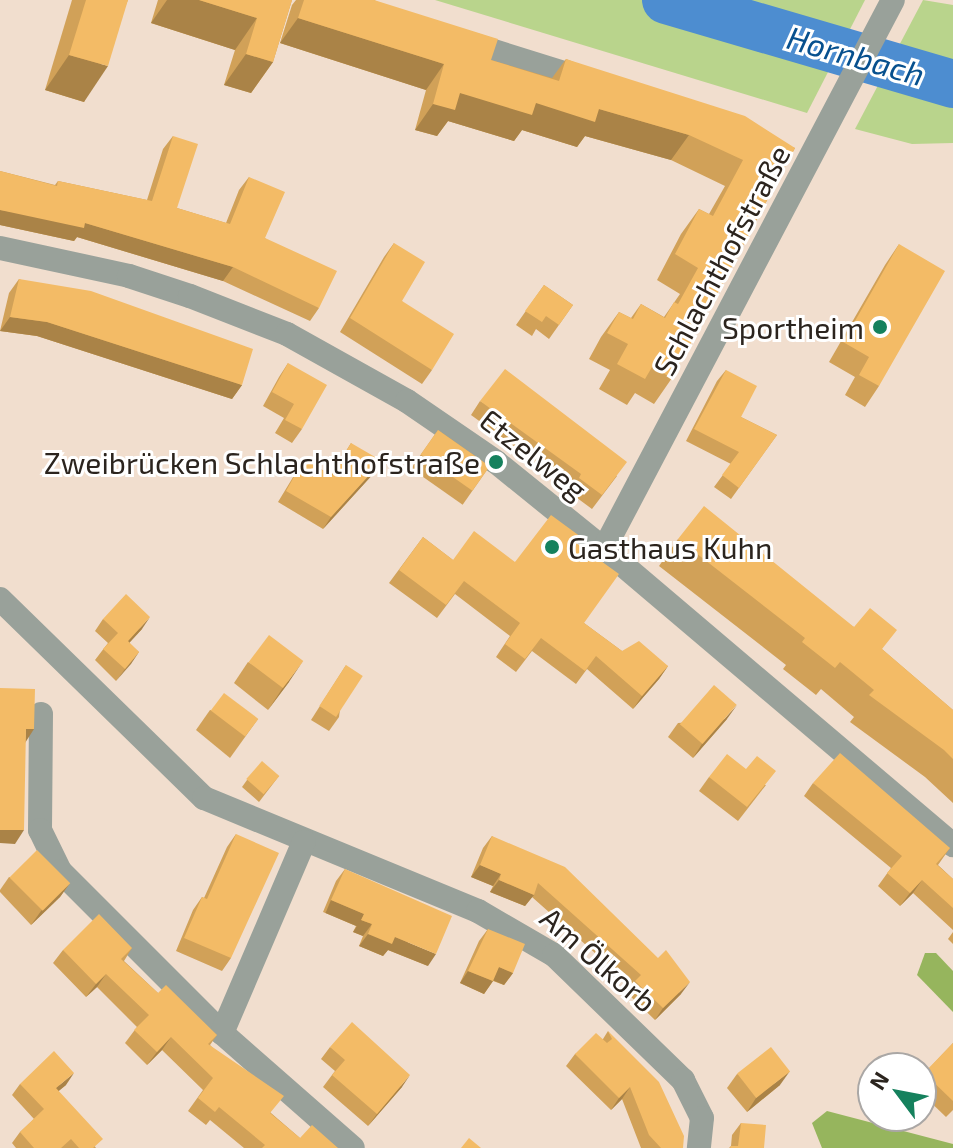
<!DOCTYPE html>
<meta charset="utf-8">
<style>
body{margin:0}
#map{position:relative;width:953px;height:1148px;overflow:hidden;background:#f1dece;font-family:"Exo 2",sans-serif}
div>[style]{position:absolute}
[style*='--x']{left:calc(var(--x)*1px);top:calc(var(--y)*1px);width:calc(var(--w)*1px);rotate:calc(var(--a)*1deg)}
.green>*{inset:0;background:#b9d48c}
.forest>*{inset:0;background:#96b55d}
.river>*{height:48px;margin:-24px;padding:0 24px;transform-origin:24px;border-radius:24px;background:#4d8dd0}
.minor>*{height:24px;margin:-12px;padding:0 12px;transform-origin:12px;border-radius:12px;background:#99a19a}
.wall>*{inset:0;background:#d1a158;transform-origin:0 0}
.shaded-wall>*{inset:0;background:#aa8347;transform-origin:0 0}
.building>*{inset:0;background:#f3bb66;transform-origin:0 0}
.dots>*{width:22px;height:22px;translate:-50% -50%;box-sizing:border-box;border:4px solid #fff;border-radius:50%}
span{translate:-50% -50%;white-space:nowrap;text-align:center;line-height:1.15;-webkit-text-stroke:6px #fff;paint-order:stroke}
.street-label{font-size:30px;color:#2b241e}
.poi-label{font-size:30px;color:#2b241e}
.right{translate:-100% -50%;text-align:right}
.left{translate:0 -50%;text-align:left}
.water-label{font-size:32px;color:#07508e;font-style:italic}
.north{position:absolute;left:857px;top:1052px;width:80px;height:80px;box-sizing:border-box;background:#fff;border:2px solid #aaa7a5;border-radius:50%;rotate:302deg;font-size:22px;font-weight:700;line-height:32px;text-align:center;color:#2b241e}
.north::after{content:'';display:block;margin:auto;width:28px;height:36px;background:#15815d;clip-path:polygon(50% 0,100% 100%,50% 72%,0 100%)}
</style>
<div id="map">
<div class="green">
<div style="clip-path:polygon(435px 0,865px 0,807px 113px)"></div>
<div style="clip-path:polygon(923px 0,953px 5px,953px 143px,912px 144px,855px 129px)"></div>
</div>
<div class="forest">
<div style="clip-path:polygon(925px 953px,936px 953px,953px 971px,953px 1012px,917px 975px)"></div>
<div style="clip-path:polygon(827px 1111px,953px 1144px,953px 1148px,822px 1148px,812px 1123px)"></div>
</div>
<div class="river">
<div style="--x:666;--y:0;--w:299;--a:16.3"></div>
</div>
<div class="minor">
<div style="--x:465;--y:42;--w:127;--a:17.4"></div>
<div style="--x:0;--y:248;--w:132;--a:12.2"></div>
<div style="--x:129;--y:276;--w:64;--a:18.2"></div>
<div style="--x:190;--y:296;--w:104;--a:21.4"></div>
<div style="--x:287;--y:334;--w:137;--a:29.2"></div>
<div style="--x:407;--y:401;--w:108;--a:34.4"></div>
<div style="--x:496;--y:462;--w:139;--a:38.9"></div>
<div style="--x:604;--y:549;--w:458;--a:40.3"></div>
<div style="--x:604;--y:549;--w:620;--a:-62.24"></div>
<div style="--x:0;--y:599;--w:285;--a:44.3"></div>
<div style="--x:204;--y:798;--w:296;--a:22.4"></div>
<div style="--x:478;--y:911;--w:88;--a:30.1"></div>
<div style="--x:554;--y:955;--w:180;--a:44.1"></div>
<div style="--x:683;--y:1080;--w:42;--a:63.4"></div>
<div style="--x:702;--y:1118;--w:30;--a:96"></div>
<div style="--x:41;--y:714;--w:116;--a:90.5"></div>
<div style="--x:40;--y:830;--w:46;--a:64"></div>
<div style="--x:60;--y:871;--w:229;--a:45"></div>
<div style="--x:222;--y:1033;--w:174;--a:41.3"></div>
<div style="--x:222;--y:1033;--w:208;--a:-66.8"></div>
</div>
<div class="wall">
<div style="clip-path:polygon(72px 0,128px 0,84px 102px,45px 90px)"></div>
<div style="clip-path:polygon(158px 0,292px 0,273px 62px,251px 93px,224px 85px,235px 50px,151px 23px)"></div>
<div style="clip-path:polygon(296px 0,374px 0,491px 60px,552px 78px,566px 59px,795px 148px,672px 378px,654px 404px,635px 393px,627px 405px,599px 389px,610px 370px,589px 359px,601px 337px,619px 312px,631px 318px,641px 304px,664px 317px,680px 294px,657px 280px,681px 234px,699px 209px,709px 214px,725px 186px,671px 160px,585px 136px,577px 147px,522px 130px,514px 141px,448px 121px,437px 136px,415px 130px,426px 90px,280px 43px,292px 5px)"></div>
<div style="clip-path:polygon(173px 136px,177px 208px,226px 223px,239px 190px,249px 177px,265px 238px,319px 308px,310px 321px,223px 281px,77px 237px,74px 241px,0 225px,0 171px,55px 185px,58px 181px,147px 200px,163px 149px)"></div>
<div style="clip-path:polygon(394px 243px,402px 301px,432px 370px,422px 384px,340px 332px,384px 257px)"></div>
<div style="clip-path:polygon(899px 244px,879px 386px,865px 407px,845px 395px,855px 377px,829px 362px,885px 265px)"></div>
<div style="clip-path:polygon(19px 279px,242px 385px,232px 399px,37px 336px,0 331px,9px 293px)"></div>
<div style="clip-path:polygon(544px 285px,573px 305px,549px 339px,536px 329px,532px 336px,516px 325px)"></div>
<div style="clip-path:polygon(288px 363px,302px 429px,292px 443px,275px 433px,284px 418px,263px 406px,279px 377px)"></div>
<div style="clip-path:polygon(726px 370px,741px 417px,777px 435px,731px 499px,714px 487px,731px 464px,686px 441px,717px 381px)"></div>
<div style="clip-path:polygon(480px 401px,617px 476px,592px 509px,569px 492px,572px 488px,471px 415px)"></div>
<div style="left:438px;top:430px;width:63px;height:47px;rotate:35deg"></div>
<div style="clip-path:polygon(351px 443px,374px 473px,323px 529px,278px 502px,304px 459px,331px 475px)"></div>
<div style="clip-path:polygon(423px 537px,453px 560px,515px 562px,577px 543px,584px 623px,622px 651px,668px 666px,659px 679px,633px 709px,587px 669px,576px 684px,532px 651px,516px 672px,496px 657px,510px 636px,455px 594px,437px 618px,389px 583px)"></div>
<div style="clip-path:polygon(678px 539px,854px 627px,883px 650px,953px 710px,953px 803px,925px 777px,850px 722px,854px 717px,821px 689px,816px 695px,783px 669px,786px 665px,659px 566px)"></div>
<div style="clip-path:polygon(103px 619px,142px 629px,129px 643px,139px 652px,116px 681px,95px 660px,108px 643px,95px 631px)"></div>
<div style="clip-path:polygon(248px 662px,289px 682px,268px 710px,234px 683px)"></div>
<div style="clip-path:polygon(346px 665px,339px 717px,329px 731px,311px 720px)"></div>
<div style="clip-path:polygon(210px 710px,258px 719px,230px 758px,196px 730px)"></div>
<div style="clip-path:polygon(727px 719px,693px 758px,668px 737px,678px 723px)"></div>
<div style="clip-path:polygon(279px 776px,259px 802px,242px 787px,247px 780px)"></div>
<div style="clip-path:polygon(709px 777px,766px 785px,738px 821px,699px 791px)"></div>
<div style="clip-path:polygon(813px 783px,950px 848px,938px 865px,953px 879px,953px 930px,913px 893px,900px 906px,878px 886px,891px 868px,804px 796px)"></div>
<div style="clip-path:polygon(236px 834px,231px 958px,222px 971px,176px 951px,193px 910px,202px 897px,204px 898px,227px 847px)"></div>
<div style="clip-path:polygon(492px 836px,681px 994px,655px 1020px,627px 993px,632px 986px,532px 897px,525px 906px,490px 892px,493px 886px,471px 877px,483px 848px)"></div>
<div style="clip-path:polygon(345px 869px,428px 966px,388px 950px,383px 956px,359px 946px,363px 936px,353px 932px,356px 926px,323px 912px,336px 881px)"></div>
<div style="clip-path:polygon(9px 877px,70px 883px,60px 897px,31px 925px,0 892px,0 890px)"></div>
<div style="clip-path:polygon(488px 929px,513px 973px,504px 985px,493px 981px,484px 994px,460px 983px,479px 941px)"></div>
<div style="clip-path:polygon(953px 932px,953px 944px,948px 939px)"></div>
<div style="clip-path:polygon(132px 948px,124px 961px,158px 993px,217px 1035px,210px 1045px,271px 1113px,300px 1138px,338px 1148px,244px 1148px,210px 1120px,206px 1125px,188px 1111px,203px 1090px,162px 1050px,147px 1065px,125px 1043px,137px 1027px,97px 987px,86px 997px,53px 963px,63px 950px)"></div>
<div style="clip-path:polygon(608px 1031px,683px 1148px,641px 1148px,622px 1099px,611px 1110px,566px 1066px,575px 1054px,603px 1039px)"></div>
<div style="clip-path:polygon(953px 1043px,953px 1110px,946px 1117px,921px 1093px,921px 1077px)"></div>
<div style="clip-path:polygon(330px 1047px,402px 1087px,368px 1126px,323px 1087px,335px 1071px,321px 1059px)"></div>
<div style="clip-path:polygon(737px 1074px,780px 1085px,747px 1112px,727px 1088px)"></div>
<div style="clip-path:polygon(20px 1084px,66px 1085px,58px 1091px,96px 1148px,16px 1148px,12px 1143px,20px 1132px,34px 1119px,12px 1095px)"></div>
<div style="clip-path:polygon(741px 1123px,764px 1148px,729px 1148px,731px 1146px,732px 1135px)"></div>
</div>
<div class="shaded-wall">
<div style="clip-path:polygon(167px 0,199px 0,257px 18px,235px 50px,151px 23px)"></div>
<div style="clip-path:polygon(298px 18px,444px 64px,426px 90px,280px 43px)"></div>
<div style="clip-path:polygon(246px 54px,273px 62px,251px 93px,224px 85px)"></div>
<div style="clip-path:polygon(69px 55px,108px 66px,84px 102px,45px 90px)"></div>
<div style="clip-path:polygon(460px 93px,599px 109px,689px 135px,671px 160px,585px 136px,577px 147px,522px 130px,514px 141px,448px 121px,437px 136px,415px 130px,433px 104px)"></div>
<div style="clip-path:polygon(0 210px,85px 223px,233px 267px,223px 281px,77px 237px,74px 241px,0 225px)"></div>
<div style="clip-path:polygon(10px 317px,47px 322px,242px 385px,232px 399px,37px 336px,0 331px)"></div>
<div style="clip-path:polygon(382px 461px,374px 473px,323px 529px,331px 517px)"></div>
<div style="clip-path:polygon(150px 617px,142px 629px,120px 653px,128px 641px)"></div>
<div style="clip-path:polygon(139px 652px,131px 664px,116px 681px,125px 669px)"></div>
<div style="clip-path:polygon(303px 661px,289px 682px,268px 710px,282px 689px)"></div>
<div style="clip-path:polygon(668px 666px,659px 679px,633px 709px,642px 696px)"></div>
<div style="clip-path:polygon(737px 705px,727px 719px,693px 758px,702px 744px)"></div>
<div style="clip-path:polygon(26px 729px,34px 729px,25px 743px)"></div>
<div style="clip-path:polygon(0 830px,24px 830px,15px 844px,0 843px)"></div>
<div style="clip-path:polygon(480px 865px,501px 874px,493px 886px,471px 877px)"></div>
<div style="clip-path:polygon(499px 880px,534px 895px,525px 906px,490px 892px)"></div>
<div style="clip-path:polygon(922px 880px,913px 893px,900px 906px,910px 893px)"></div>
<div style="clip-path:polygon(70px 883px,60px 897px,31px 925px,41px 911px)"></div>
<div style="left:331px;top:900px;width:36px;height:14px;rotate:23deg"></div>
<div style="clip-path:polygon(361px 920px,372px 924px,363px 936px,353px 932px)"></div>
<div style="clip-path:polygon(368px 934px,395px 937px,436px 954px,428px 966px,388px 950px,383px 956px,359px 946px)"></div>
<div style="clip-path:polygon(499px 967px,513px 973px,504px 985px,490px 979px)"></div>
<div style="clip-path:polygon(468px 971px,493px 981px,484px 994px,460px 983px)"></div>
<div style="clip-path:polygon(106px 974px,97px 987px,86px 997px,96px 984px)"></div>
<div style="clip-path:polygon(690px 982px,681px 994px,655px 1020px,663px 1008px)"></div>
<div style="clip-path:polygon(171px 1037px,162px 1050px,147px 1065px,157px 1052px)"></div>
<div style="clip-path:polygon(790px 1071px,780px 1085px,747px 1112px,756px 1098px)"></div>
<div style="clip-path:polygon(74px 1073px,66px 1085px,48px 1100px,56px 1088px)"></div>
<div style="clip-path:polygon(410px 1075px,402px 1087px,368px 1126px,377px 1114px)"></div>
<div style="clip-path:polygon(630px 1087px,622px 1099px,611px 1110px,619px 1098px)"></div>
</div>
<div class="building">
<div style="clip-path:polygon(86px 0,128px 0,108px 66px,69px 55px)"></div>
<div style="clip-path:polygon(199px 0,292px 0,273px 62px,246px 54px,257px 18px)"></div>
<div style="clip-path:polygon(304px 0,374px 0,498px 39px,491px 60px,559px 81px,566px 59px,745px 116px,795px 148px,672px 378px,652px 367px,645px 379px,617px 364px,628px 344px,607px 333px,619px 312px,633px 319px,641px 304px,665px 318px,674px 302px,678px 304px,698px 268px,675px 254px,699px 209px,713px 216px,743px 160px,689px 135px,599px 109px,595px 122px,536px 103px,532px 115px,460px 93px,455px 110px,433px 104px,444px 64px,298px 18px)"></div>
<div style="clip-path:polygon(173px 136px,198px 144px,177px 208px,230px 224px,249px 177px,285px 192px,265px 238px,337px 271px,319px 308px,233px 267px,85px 223px,84px 228px,0 210px,0 171px,57px 186px,58px 181px,152px 201px)"></div>
<div style="clip-path:polygon(394px 243px,425px 262px,402px 301px,454px 334px,432px 370px,350px 318px)"></div>
<div style="clip-path:polygon(899px 244px,945px 271px,879px 386px,859px 375px,869px 357px,843px 342px)"></div>
<div style="clip-path:polygon(19px 279px,91px 291px,253px 349px,242px 385px,47px 322px,10px 317px)"></div>
<div style="clip-path:polygon(544px 285px,573px 305px,559px 325px,546px 316px,542px 322px,525px 311px)"></div>
<div style="clip-path:polygon(288px 363px,327px 385px,302px 429px,285px 420px,294px 404px,272px 392px)"></div>
<div style="clip-path:polygon(505px 369px,627px 462px,602px 495px,579px 478px,581px 474px,480px 401px)"></div>
<div style="clip-path:polygon(726px 370px,757px 386px,741px 417px,777px 435px,739px 488px,722px 475px,739px 452px,694px 429px)"></div>
<div style="left:438px;top:430px;width:63px;height:30px;rotate:35deg"></div>
<div style="clip-path:polygon(351px 443px,382px 461px,331px 517px,286px 491px,304px 459px,332px 476px)"></div>
<div style="clip-path:polygon(704px 506px,854px 627px,870px 608px,897px 630px,882px 649px,953px 710px,953px 759px,944px 750px,869px 695px,874px 690px,840px 662px,835px 668px,802px 642px,805px 638px,678px 539px)"></div>
<div style="clip-path:polygon(551px 515px,581px 537px,576px 543px,619px 574px,584px 623px,622px 651px,639px 641px,668px 666px,642px 696px,596px 656px,585px 671px,541px 638px,525px 659px,505px 644px,520px 623px,464px 581px,446px 605px,399px 570px,423px 537px,453px 560px,474px 531px,515px 562px)"></div>
<div style="clip-path:polygon(126px 594px,150px 617px,128px 641px,139px 652px,125px 669px,103px 649px,118px 633px,103px 619px)"></div>
<div style="left:269px;top:635px;width:43px;height:34px;rotate:37deg"></div>
<div style="left:346px;top:665px;width:20px;height:49px;rotate:33deg"></div>
<div style="left:714px;top:685px;width:30px;height:52px;rotate:41deg"></div>
<div style="clip-path:polygon(0 688px,35px 689px,34px 729px,26px 729px,24px 830px,0 830px)"></div>
<div style="left:224px;top:693px;width:43px;height:22px;rotate:37deg"></div>
<div style="clip-path:polygon(840px 753px,950px 848px,936px 864px,953px 879px,953px 908px,922px 880px,910px 893px,887px 873px,902px 856px,813px 783px)"></div>
<div style="clip-path:polygon(727px 754px,746px 769px,757px 756px,776px 771px,747px 807px,709px 777px)"></div>
<div style="left:262px;top:761px;width:23px;height:24px;rotate:41deg"></div>
<div style="clip-path:polygon(236px 834px,279px 853px,231px 958px,184px 938px,202px 897px,207px 899px)"></div>
<div style="clip-path:polygon(492px 836px,565px 867px,658px 958px,666px 950px,690px 982px,663px 1008px,635px 981px,641px 975px,538px 883px,534px 895px,499px 880px,501px 874px,480px 865px)"></div>
<div style="left:37px;top:850px;width:47px;height:39px;rotate:45deg"></div>
<div style="clip-path:polygon(345px 869px,452px 916px,436px 954px,395px 937px,392px 944px,368px 934px,372px 924px,361px 920px,364px 914px,331px 900px)"></div>
<div style="clip-path:polygon(99px 914px,132px 948px,121px 959px,158px 993px,166px 985px,217px 1035px,208px 1044px,284px 1096px,270px 1113px,300px 1138px,312px 1125px,338px 1148px,262px 1148px,265px 1145px,219px 1107px,215px 1112px,198px 1098px,213px 1078px,171px 1037px,157px 1052px,134px 1030px,149px 1015px,106px 974px,96px 984px,63px 950px)"></div>
<div style="clip-path:polygon(488px 929px,525px 944px,513px 973px,499px 967px,493px 981px,468px 971px)"></div>
<div style="clip-path:polygon(352px 1022px,410px 1075px,377px 1114px,332px 1075px,345px 1060px,330px 1047px)"></div>
<div style="clip-path:polygon(608px 1031px,659px 1082px,684px 1136px,683px 1148px,661px 1148px,649px 1135px,630px 1087px,619px 1098px,575px 1054px,596px 1033px,607px 1043px,612px 1039px)"></div>
<div style="clip-path:polygon(953px 1043px,953px 1101px,924px 1073px)"></div>
<div style="left:771px;top:1047px;width:31px;height:43px;rotate:52deg"></div>
<div style="clip-path:polygon(54px 1051px,74px 1073px,56px 1088px,103px 1139px,93px 1148px,79px 1148px,71px 1139px,61px 1148px,34px 1148px,20px 1132px,44px 1109px,20px 1084px)"></div>
<div style="clip-path:polygon(741px 1123px,766px 1125px,764px 1148px,730px 1148px,731px 1146px,738px 1146px)"></div>
<div style="clip-path:polygon(469px 1138px,481px 1148px,461px 1148px)"></div>
</div>
<div class="dots">
<div style="left:880px;top:327px;background:#15815d"></div>
<div style="left:496px;top:462px;background:#15815d"></div>
<div style="left:552px;top:547px;background:#15815d"></div>
</div>
<div class="street-label">
<span style="left:721px;top:260px;rotate:-62deg">Schlachthofstraße</span>
<span style="left:534px;top:454px;rotate:38deg">Etzelweg</span>
<span style="left:599px;top:959px;rotate:41deg">Am Ölkorb</span>
</div>
<div class="poi-label">
<span class="right" style="left:864px;top:327px">Sportheim</span>
<span class="right" style="left:480px;top:462px">Zweibrücken Schlachthofstraße</span>
<span class="left" style="left:568px;top:547px">Gasthaus Kuhn</span>
</div>
<div class="water-label">
<span style="left:856px;top:55px;rotate:16deg">Hornbach</span>
</div>
<div class="north">N</div>
</div>
